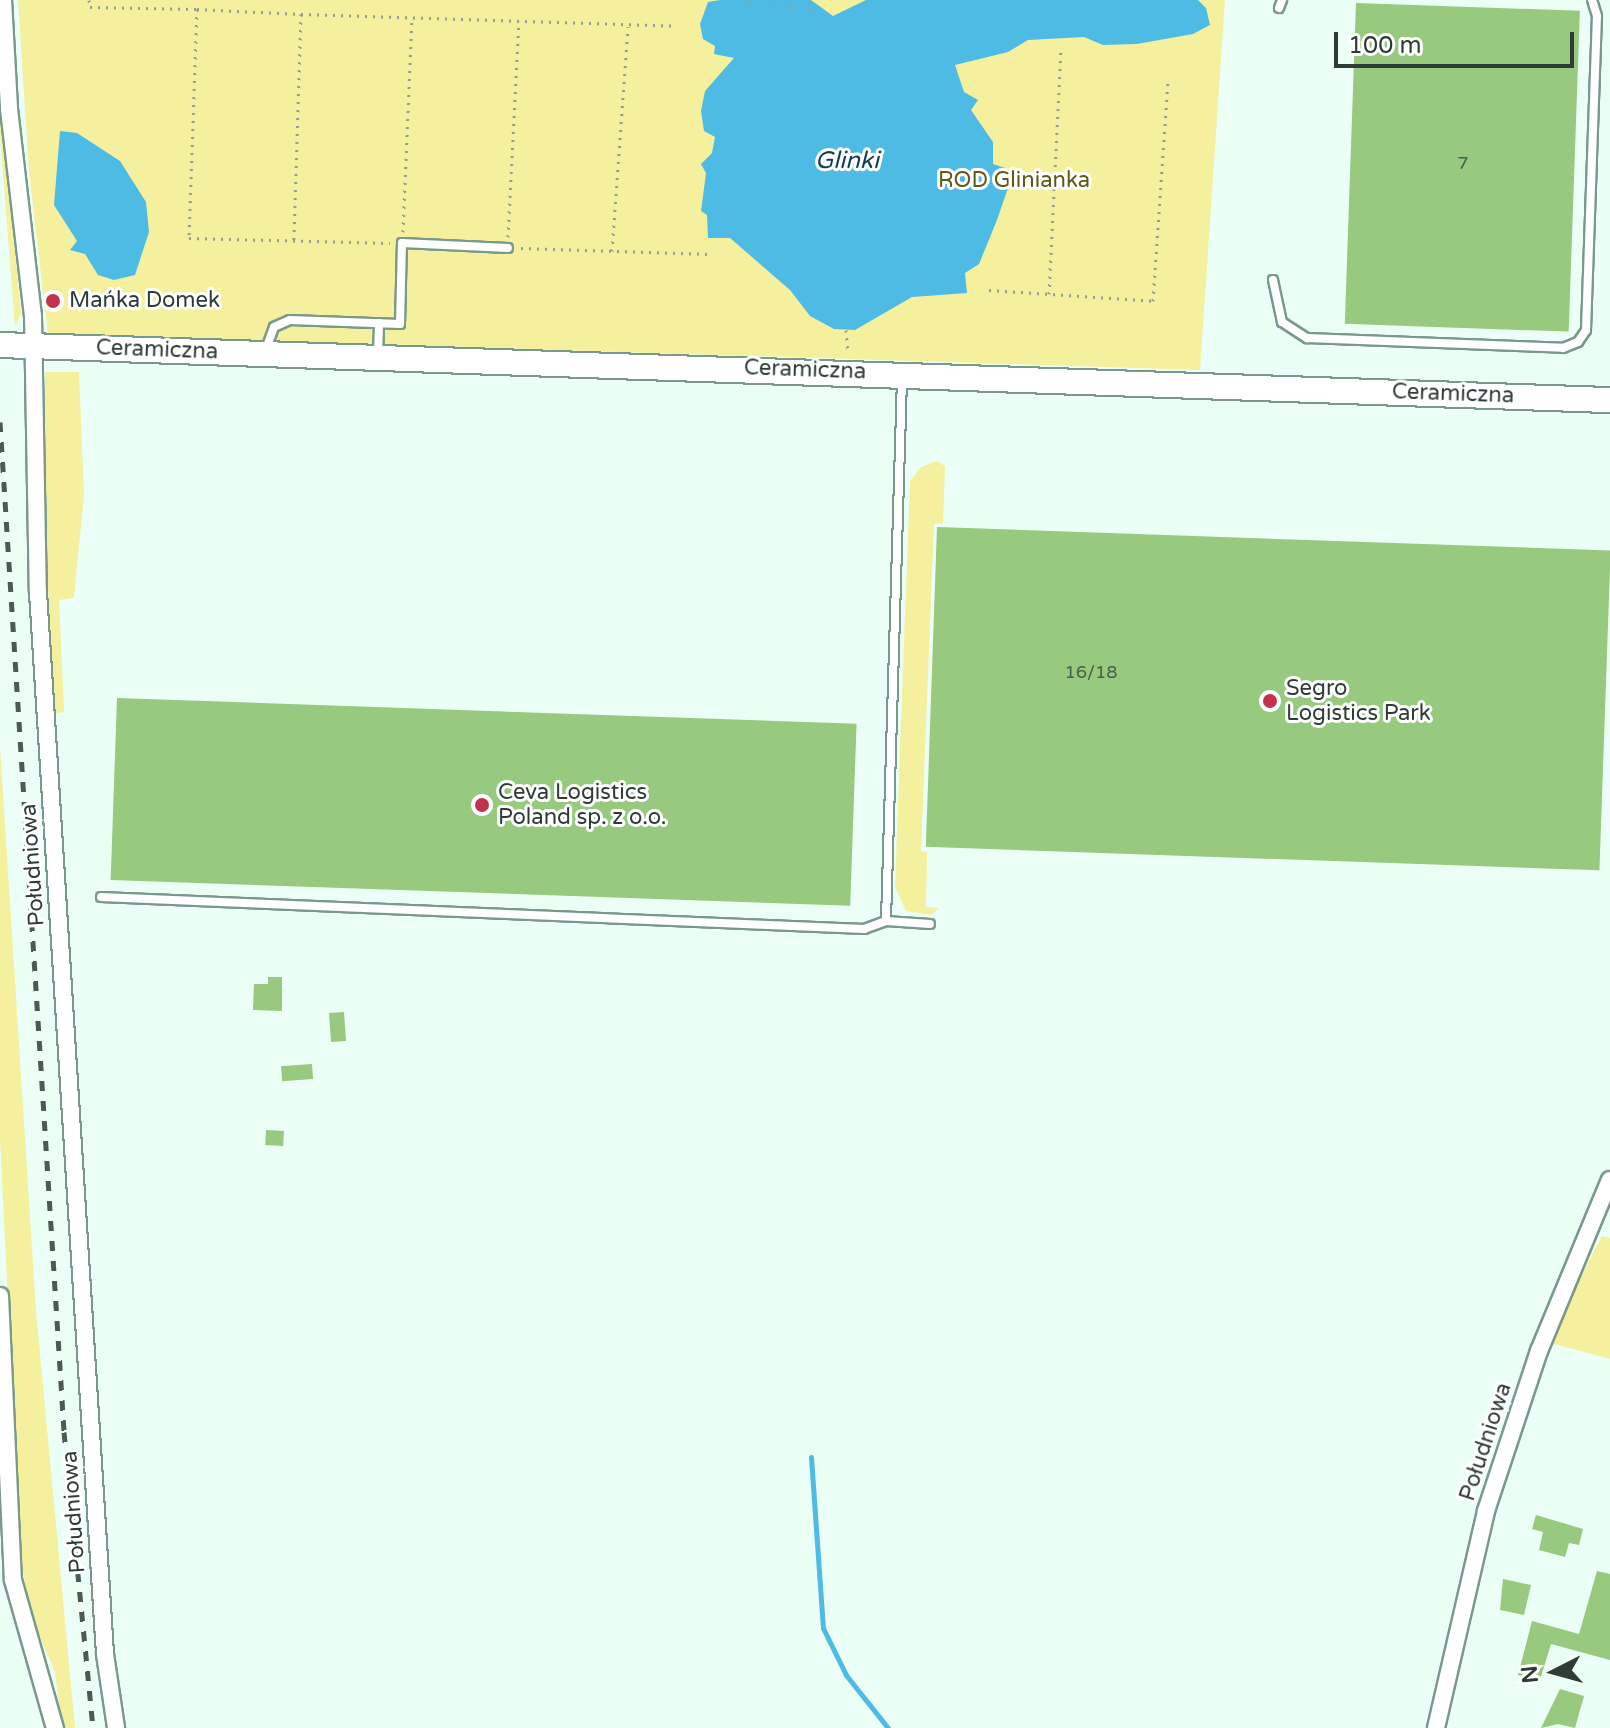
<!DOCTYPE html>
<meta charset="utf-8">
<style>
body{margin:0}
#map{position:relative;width:1610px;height:1728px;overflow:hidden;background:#ebfff6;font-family:"Varela Round",sans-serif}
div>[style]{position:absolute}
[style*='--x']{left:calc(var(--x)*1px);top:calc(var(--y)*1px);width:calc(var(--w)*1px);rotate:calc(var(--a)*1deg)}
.green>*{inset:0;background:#f4f09d}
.water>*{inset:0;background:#4dbbe3}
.stream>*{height:5px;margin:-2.5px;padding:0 2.5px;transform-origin:2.5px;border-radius:2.5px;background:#4dbbe3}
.building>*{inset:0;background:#97c97f;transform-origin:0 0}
.path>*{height:3px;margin-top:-1.5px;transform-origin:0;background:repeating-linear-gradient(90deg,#8e9f97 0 2px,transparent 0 8px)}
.roads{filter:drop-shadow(2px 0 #7a998b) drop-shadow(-2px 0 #7a998b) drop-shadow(0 2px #7a998b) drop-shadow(0 -2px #7a998b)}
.service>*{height:8px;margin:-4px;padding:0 4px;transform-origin:4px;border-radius:4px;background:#fff}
.minor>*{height:16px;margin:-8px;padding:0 8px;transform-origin:8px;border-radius:8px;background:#fff}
.secondary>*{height:24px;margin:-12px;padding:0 12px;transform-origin:12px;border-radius:12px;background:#fff}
.rail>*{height:5px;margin-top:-2.5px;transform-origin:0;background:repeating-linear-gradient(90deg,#4c5a54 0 10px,transparent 0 20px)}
.dots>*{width:22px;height:22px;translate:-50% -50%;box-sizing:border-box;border:4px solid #fff;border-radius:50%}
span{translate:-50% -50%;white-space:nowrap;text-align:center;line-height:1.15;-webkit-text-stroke:6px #fff;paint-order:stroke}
.number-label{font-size:18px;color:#495f48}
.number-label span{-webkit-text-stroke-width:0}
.park-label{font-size:22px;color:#5e5a15}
.poi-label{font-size:22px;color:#2f3c36}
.left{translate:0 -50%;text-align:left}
.street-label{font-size:22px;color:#2f3c36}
.water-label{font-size:24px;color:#104051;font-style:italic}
.north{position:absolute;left:1514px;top:1632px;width:80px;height:80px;-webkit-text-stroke:6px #fff;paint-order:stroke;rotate:264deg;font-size:22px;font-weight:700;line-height:32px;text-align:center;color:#2f3c36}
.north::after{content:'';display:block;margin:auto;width:28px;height:36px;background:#2f3c36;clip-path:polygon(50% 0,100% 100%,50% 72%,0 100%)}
.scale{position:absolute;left:1334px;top:32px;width:240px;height:36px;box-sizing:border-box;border:4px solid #2f3c36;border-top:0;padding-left:10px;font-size:24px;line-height:28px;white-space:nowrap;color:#2f3c36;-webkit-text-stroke:6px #fff;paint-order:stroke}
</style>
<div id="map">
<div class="green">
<div style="clip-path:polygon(18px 0,1225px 0,1200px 370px,48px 334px,29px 171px)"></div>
<div style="clip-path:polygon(0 97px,21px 313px,15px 327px,0 135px)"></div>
<div style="clip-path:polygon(45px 372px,79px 372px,84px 495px,74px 598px,59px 600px,64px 712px,55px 713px,45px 537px)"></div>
<div style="clip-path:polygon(937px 461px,945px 466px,943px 524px,934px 524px,921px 851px,927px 852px,926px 907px,939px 908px,931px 915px,906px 911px,895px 887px,910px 481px,921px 467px)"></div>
<div style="clip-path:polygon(0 746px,36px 1311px,75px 1728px,62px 1728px,55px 1672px,30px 1614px,20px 1553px,0 1136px)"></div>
<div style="clip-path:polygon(1602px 1236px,1610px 1238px,1610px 1359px,1547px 1342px)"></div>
</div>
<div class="water">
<div style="clip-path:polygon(720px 0,811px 0,833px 16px,866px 0,1198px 0,1206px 8px,1210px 25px,1193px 34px,1137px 44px,1103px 45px,1084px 37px,1028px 40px,1008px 52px,955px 65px,964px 92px,978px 100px,971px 110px,993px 142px,993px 164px,1005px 168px,1008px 188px,997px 220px,979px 264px,965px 273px,967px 293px,912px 297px,855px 330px,834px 329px,810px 316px,790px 290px,730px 238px,708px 238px,707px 215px,701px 211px,706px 173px,701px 164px,712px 153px,715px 137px,704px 131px,701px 111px,705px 91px,734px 58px,714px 54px,715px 46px,703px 39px,700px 24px,708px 2px)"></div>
<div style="clip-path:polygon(60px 131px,77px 133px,120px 161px,146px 202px,149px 232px,135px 275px,114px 280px,98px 275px,85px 254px,70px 250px,77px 241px,54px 205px)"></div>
</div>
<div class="stream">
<div style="--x:811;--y:1457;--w:171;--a:86"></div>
<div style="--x:823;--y:1628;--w:52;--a:63.9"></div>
<div style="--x:846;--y:1675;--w:68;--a:51.6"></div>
</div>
<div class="building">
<div style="left:1356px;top:3px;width:224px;height:321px;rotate:2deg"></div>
<div style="left:937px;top:527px;width:674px;height:320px;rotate:2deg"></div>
<div style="left:117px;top:698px;width:740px;height:182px;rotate:2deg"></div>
<div style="clip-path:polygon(268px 977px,282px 977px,282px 1011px,253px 1010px,254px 984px,268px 984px)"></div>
<div style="left:344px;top:1012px;width:29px;height:15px;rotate:86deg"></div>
<div style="left:312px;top:1064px;width:15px;height:31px;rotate:86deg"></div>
<div style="left:266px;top:1130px;width:18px;height:15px;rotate:3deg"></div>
<div style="clip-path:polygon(1536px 1515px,1583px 1529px,1579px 1545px,1569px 1543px,1565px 1557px,1539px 1550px,1543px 1532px,1532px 1529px)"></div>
<div style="clip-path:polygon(1597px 1571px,1610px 1574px,1610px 1660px,1551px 1644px,1540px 1680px,1518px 1675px,1532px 1621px,1579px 1634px)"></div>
<div style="clip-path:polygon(1503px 1579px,1531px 1585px,1524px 1615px,1500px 1610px)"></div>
<div style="clip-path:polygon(1560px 1689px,1584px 1696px,1575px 1728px,1558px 1724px,1541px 1728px)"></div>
</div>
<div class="path">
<div style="--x:89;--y:0;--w:7;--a:82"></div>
<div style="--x:90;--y:7;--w:107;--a:1.1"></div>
<div style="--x:197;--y:9;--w:229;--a:92"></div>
<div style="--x:189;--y:238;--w:201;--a:1.4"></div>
<div style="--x:748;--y:3;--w:3;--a:-90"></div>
<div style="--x:771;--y:6;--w:6;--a:-90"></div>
<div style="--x:791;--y:7;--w:7;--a:-90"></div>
<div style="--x:197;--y:9;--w:104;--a:2.8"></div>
<div style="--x:301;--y:14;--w:226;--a:91.8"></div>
<div style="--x:810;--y:11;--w:11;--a:-90"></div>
<div style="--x:301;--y:14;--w:376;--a:1.8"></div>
<div style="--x:403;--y:232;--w:214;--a:-87.6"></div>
<div style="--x:508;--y:237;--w:216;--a:-87.1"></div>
<div style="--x:521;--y:248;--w:190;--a:1.8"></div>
<div style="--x:612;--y:251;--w:225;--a:-85.9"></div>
<div style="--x:989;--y:290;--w:164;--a:3.8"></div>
<div style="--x:1153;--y:301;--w:221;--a:-86.1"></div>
<div style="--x:1049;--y:294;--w:244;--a:-87.2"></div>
<div style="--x:846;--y:330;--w:23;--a:85"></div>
</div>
<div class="roads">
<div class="service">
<div style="--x:1279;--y:8;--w:9;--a:-69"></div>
<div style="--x:1273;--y:280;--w:43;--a:77.9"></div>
<div style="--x:1282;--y:322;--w:30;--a:33"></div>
<div style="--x:1307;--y:338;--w:256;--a:2.2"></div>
<div style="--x:1563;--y:348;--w:16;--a:-22"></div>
<div style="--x:1578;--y:342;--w:14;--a:-56"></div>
<div style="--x:1586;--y:330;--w:314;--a:-88"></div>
<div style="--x:1597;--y:16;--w:17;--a:-107"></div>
<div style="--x:266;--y:349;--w:23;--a:-70"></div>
<div style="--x:274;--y:327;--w:17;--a:-24"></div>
<div style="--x:290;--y:320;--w:110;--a:2.1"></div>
<div style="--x:400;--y:324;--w:81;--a:-88.6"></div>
<div style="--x:402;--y:243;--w:106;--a:2.7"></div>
<div style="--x:378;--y:354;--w:31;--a:-88"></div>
<div style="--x:902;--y:378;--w:543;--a:91.69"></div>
<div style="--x:886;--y:921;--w:44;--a:3.9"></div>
<div style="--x:101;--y:897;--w:764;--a:2.4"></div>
<div style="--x:864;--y:929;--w:23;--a:-20"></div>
</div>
<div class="minor">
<div style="--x:3;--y:0;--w:109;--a:86.8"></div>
<div style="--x:9;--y:109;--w:208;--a:83.4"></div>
<div style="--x:33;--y:316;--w:276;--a:89"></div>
<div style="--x:38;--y:592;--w:1064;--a:86.39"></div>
<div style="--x:105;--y:1654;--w:75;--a:81.5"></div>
<div style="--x:0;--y:1296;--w:284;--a:87.4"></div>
<div style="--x:13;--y:1580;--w:154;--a:74.2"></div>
<div style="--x:1436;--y:1728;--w:223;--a:-77"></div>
<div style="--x:1486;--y:1511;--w:169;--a:-71.7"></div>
<div style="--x:1539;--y:1351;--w:185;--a:-67.5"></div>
</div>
<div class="secondary">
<div style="--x:0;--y:345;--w:1611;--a:1.96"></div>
</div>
</div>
<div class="rail">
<div style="--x:0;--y:422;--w:1012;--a:86.37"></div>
<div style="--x:64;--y:1432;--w:297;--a:84.4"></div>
</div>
<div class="dots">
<div style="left:53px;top:301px;background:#c2324b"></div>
<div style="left:1270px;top:701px;background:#c2324b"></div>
<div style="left:482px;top:805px;background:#c2324b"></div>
</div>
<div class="number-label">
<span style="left:1463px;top:163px">7</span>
<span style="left:1091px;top:672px">16/18</span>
</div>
<div class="park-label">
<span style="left:1014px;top:181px">ROD Glinianka</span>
</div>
<div class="poi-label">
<span class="left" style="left:69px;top:301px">Mańka Domek</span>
<span class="left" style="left:1286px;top:701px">Segro<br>Logistics Park</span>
<span class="left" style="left:498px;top:805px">Ceva Logistics<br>Poland sp. z o.o.</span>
</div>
<div class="street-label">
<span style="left:157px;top:350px;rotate:2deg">Ceramiczna</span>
<span style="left:805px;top:370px;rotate:2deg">Ceramiczna</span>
<span style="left:1453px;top:394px;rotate:2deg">Ceramiczna</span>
<span style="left:33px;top:865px;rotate:-94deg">Południowa</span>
<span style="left:1486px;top:1442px;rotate:-72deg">Południowa</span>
<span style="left:74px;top:1512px;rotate:-94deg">Południowa</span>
</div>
<div class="water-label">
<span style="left:847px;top:161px">Glinki</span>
</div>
<div class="north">N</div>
<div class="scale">100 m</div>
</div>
